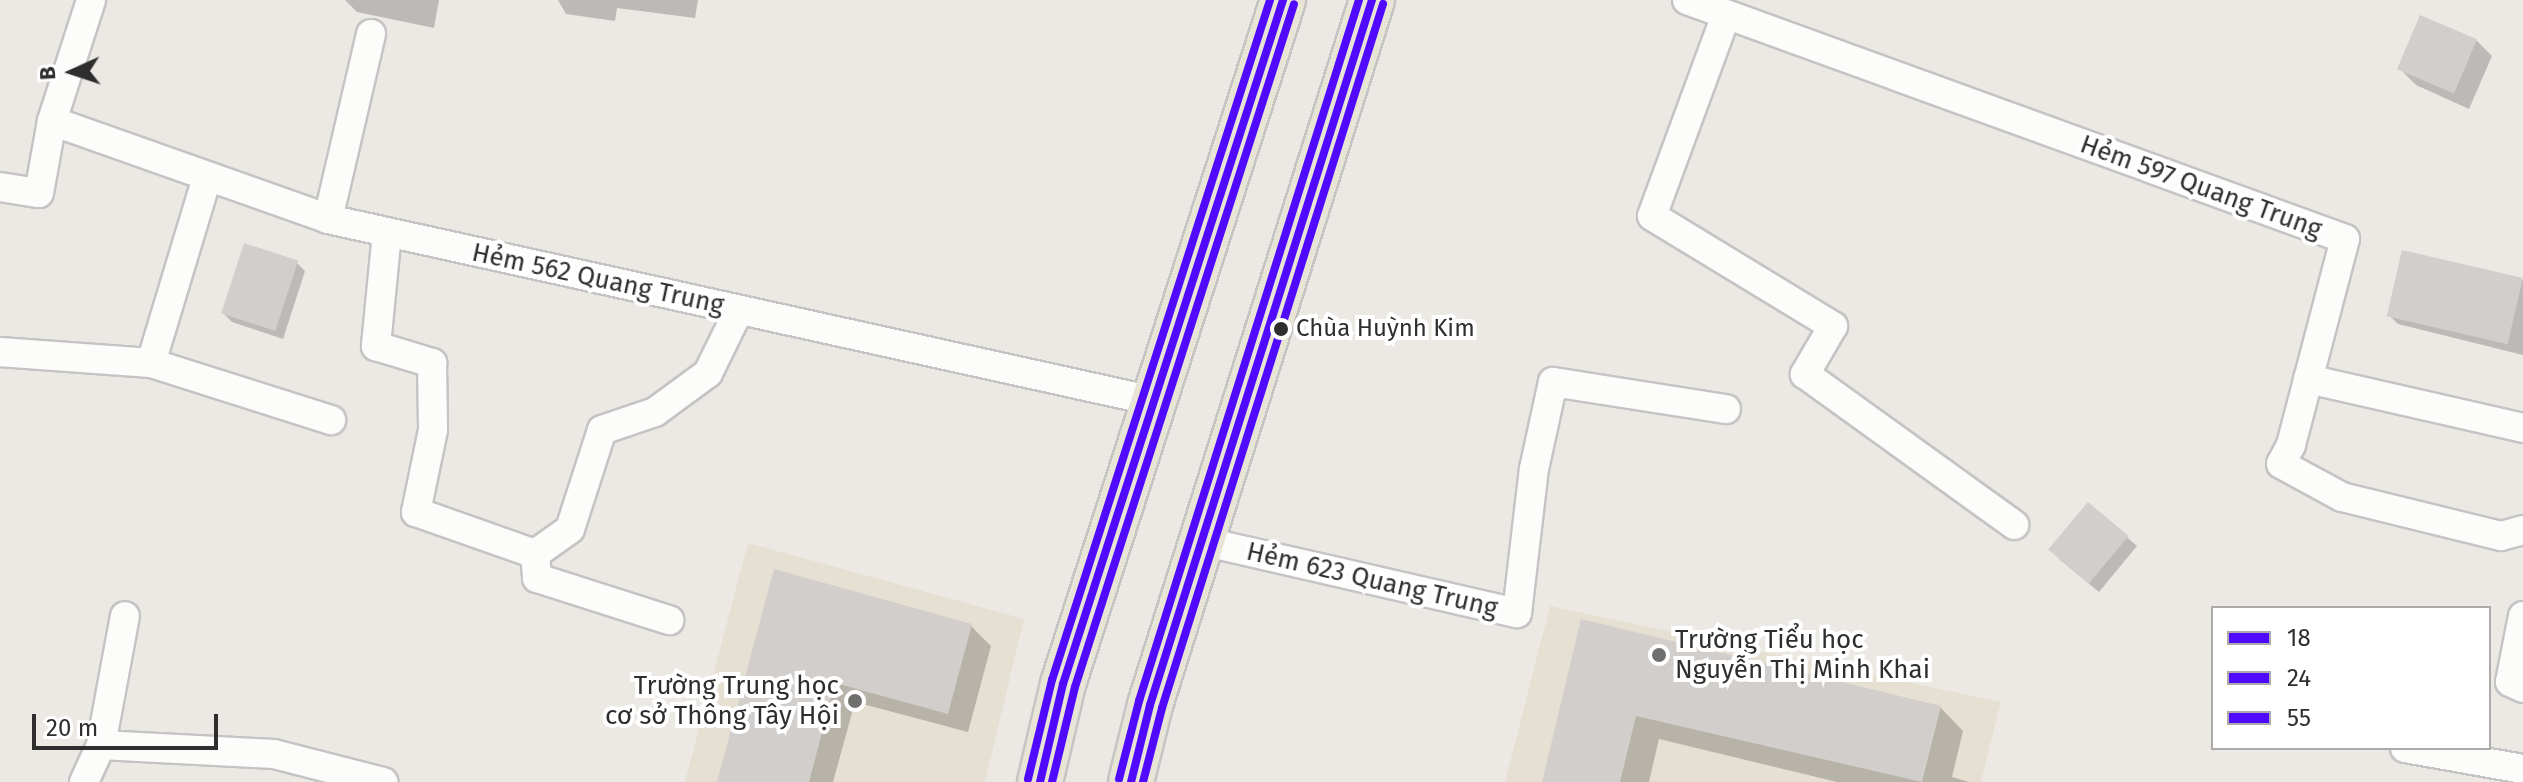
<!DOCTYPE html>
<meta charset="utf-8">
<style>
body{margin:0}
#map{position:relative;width:2523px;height:782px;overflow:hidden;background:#ece8e4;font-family:"Fira Sans",sans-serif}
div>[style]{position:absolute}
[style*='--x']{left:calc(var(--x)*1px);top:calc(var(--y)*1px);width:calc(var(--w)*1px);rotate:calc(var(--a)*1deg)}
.education>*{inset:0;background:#e6e0d3}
.shadow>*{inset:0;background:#0003}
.building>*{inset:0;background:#d1cecb;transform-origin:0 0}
.roads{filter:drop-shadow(2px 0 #c5c4c5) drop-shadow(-2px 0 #c5c4c5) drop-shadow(0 2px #c5c4c5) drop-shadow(0 -2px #c5c4c5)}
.lane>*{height:28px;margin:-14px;padding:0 14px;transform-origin:14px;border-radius:14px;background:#fcfcfb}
.primary>*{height:44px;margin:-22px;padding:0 22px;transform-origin:22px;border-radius:22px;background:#e8e4d6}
.bus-1>*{height:8px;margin:-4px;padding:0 4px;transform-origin:4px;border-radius:4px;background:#4f0aff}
.bus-2>*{height:8px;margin:-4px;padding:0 4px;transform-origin:4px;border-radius:4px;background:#4f0aff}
.bus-3>*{height:8px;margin:-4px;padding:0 4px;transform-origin:4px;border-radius:4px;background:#4f0aff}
.dots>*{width:22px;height:22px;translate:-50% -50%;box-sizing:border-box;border:4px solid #fff;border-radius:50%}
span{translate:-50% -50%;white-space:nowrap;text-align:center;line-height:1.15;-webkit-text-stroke:8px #fff;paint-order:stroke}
.bus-label{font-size:24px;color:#2e2e2e}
.left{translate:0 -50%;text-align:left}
.street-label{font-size:26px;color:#2e2e2e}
.poi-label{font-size:26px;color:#2e2e2e}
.right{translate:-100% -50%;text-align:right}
.legend{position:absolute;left:2211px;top:606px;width:280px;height:144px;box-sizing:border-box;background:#fff;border:2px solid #ababab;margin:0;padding:10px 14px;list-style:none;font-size:24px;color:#2e2e2e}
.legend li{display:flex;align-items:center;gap:16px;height:40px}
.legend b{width:40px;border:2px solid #ababab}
.north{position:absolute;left:32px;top:32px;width:80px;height:80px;-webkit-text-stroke:6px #fff;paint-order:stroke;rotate:267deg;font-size:22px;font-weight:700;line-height:32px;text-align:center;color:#2e2e2e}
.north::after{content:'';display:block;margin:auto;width:28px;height:36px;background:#2e2e2e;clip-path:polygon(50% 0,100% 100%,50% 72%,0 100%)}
.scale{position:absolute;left:32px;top:714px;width:186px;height:36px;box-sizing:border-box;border:4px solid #2e2e2e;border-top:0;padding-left:10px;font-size:24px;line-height:28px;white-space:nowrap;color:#2e2e2e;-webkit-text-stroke:6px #fff;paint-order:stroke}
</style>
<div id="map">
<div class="education">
<div style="clip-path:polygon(748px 543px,1024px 619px,985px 782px,685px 782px)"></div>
<div style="clip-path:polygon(1550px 606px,2001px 702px,1981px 782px,1505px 782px)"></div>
</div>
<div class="shadow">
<div style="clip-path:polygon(345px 0,439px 0,434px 28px,357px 12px)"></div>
<div style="clip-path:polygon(558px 0,698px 0,695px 18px,617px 8px,615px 21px,566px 14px)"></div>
<div style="clip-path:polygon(2476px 40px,2492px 56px,2469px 109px,2416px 85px,2400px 69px)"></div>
<div style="clip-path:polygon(296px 262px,305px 271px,283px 339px,232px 322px,223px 313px)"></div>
<div style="clip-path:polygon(2523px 280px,2523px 355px,2398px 324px,2389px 315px)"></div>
<div style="clip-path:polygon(2089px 505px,2137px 546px,2099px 592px,2059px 559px)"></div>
<div style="clip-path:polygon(775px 572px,971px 626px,991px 646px,968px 732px,855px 702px,833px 782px,719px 782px)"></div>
<div style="clip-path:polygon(1583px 621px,1940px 707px,1963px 731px,1952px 777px,1969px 782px,1837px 782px,1659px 739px,1649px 782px,1544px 782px)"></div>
</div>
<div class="building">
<div style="left:2420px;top:15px;width:62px;height:59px;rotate:23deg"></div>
<div style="left:244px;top:243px;width:57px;height:74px;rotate:18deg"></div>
<div style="left:2402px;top:250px;width:124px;height:68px;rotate:13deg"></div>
<div style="left:2088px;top:502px;width:53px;height:62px;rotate:40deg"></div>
<div style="clip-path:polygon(774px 569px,972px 624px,948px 714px,835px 683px,809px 782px,717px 782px)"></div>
<div style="clip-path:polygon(1581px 619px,1941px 706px,1922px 782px,1636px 716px,1620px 782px,1542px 782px)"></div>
</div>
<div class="roads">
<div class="lane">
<div style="--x:1687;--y:0;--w:700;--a:19.96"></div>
<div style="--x:2345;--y:239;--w:213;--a:104.7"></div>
<div style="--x:2291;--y:445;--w:21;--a:118"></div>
<div style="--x:2281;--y:464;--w:69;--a:28.4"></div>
<div style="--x:2342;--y:497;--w:164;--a:13.8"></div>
<div style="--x:2501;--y:536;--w:23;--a:-15"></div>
<div style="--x:1726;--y:15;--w:214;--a:110.2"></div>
<div style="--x:1652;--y:216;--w:212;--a:31.3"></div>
<div style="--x:1833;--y:326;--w:56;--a:120.3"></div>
<div style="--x:1805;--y:374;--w:258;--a:35.8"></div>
<div style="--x:52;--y:121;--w:293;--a:19.5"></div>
<div style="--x:328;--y:219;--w:846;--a:12.43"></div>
<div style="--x:0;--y:187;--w:39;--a:9"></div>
<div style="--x:39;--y:193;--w:73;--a:-79.8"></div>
<div style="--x:52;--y:121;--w:127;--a:-72.1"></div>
<div style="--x:328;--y:219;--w:190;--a:-76.9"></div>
<div style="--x:387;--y:233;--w:114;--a:95.6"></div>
<div style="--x:376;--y:346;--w:59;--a:16.9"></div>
<div style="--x:432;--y:363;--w:67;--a:89.1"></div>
<div style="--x:433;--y:430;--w:84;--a:101.7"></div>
<div style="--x:416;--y:512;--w:126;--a:19.4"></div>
<div style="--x:535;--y:554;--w:24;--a:85"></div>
<div style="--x:537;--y:578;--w:139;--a:17.7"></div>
<div style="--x:0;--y:352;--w:151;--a:4.2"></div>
<div style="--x:151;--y:363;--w:193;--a:-73.2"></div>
<div style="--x:151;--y:363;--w:189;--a:17.6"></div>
<div style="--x:2308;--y:379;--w:221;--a:12.8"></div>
<div style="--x:1202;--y:541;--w:323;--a:12.9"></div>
<div style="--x:1517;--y:613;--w:145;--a:-83.3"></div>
<div style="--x:1534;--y:469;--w:89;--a:-77.7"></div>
<div style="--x:1553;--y:382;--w:175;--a:8.9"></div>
<div style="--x:535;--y:554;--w:43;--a:-35.5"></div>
<div style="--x:570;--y:529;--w:104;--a:-72.1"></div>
<div style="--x:602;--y:430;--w:56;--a:-18.8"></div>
<div style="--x:655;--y:412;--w:66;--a:-36.3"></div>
<div style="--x:708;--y:373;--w:70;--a:-63.8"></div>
<div style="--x:2523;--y:616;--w:67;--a:101.1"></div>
<div style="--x:2510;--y:682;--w:14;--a:25"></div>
<div style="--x:101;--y:745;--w:131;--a:-79.5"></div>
<div style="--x:2405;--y:748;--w:120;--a:10.1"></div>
<div style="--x:84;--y:782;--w:41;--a:-65.3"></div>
<div style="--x:101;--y:745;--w:173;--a:3"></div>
<div style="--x:274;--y:754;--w:113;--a:14.4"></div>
</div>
<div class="primary">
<div style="--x:1040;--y:782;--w:101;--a:-76.8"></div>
<div style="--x:1063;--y:684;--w:719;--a:-72.17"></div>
<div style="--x:1131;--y:782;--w:79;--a:-76.1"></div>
<div style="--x:1150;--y:705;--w:739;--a:-72.52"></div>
</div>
</div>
<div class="bus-1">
<div style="--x:1040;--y:782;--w:101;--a:-76.8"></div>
<div style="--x:1063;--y:684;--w:719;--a:-72.17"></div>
<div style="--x:1131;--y:782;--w:79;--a:-76.1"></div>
<div style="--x:1150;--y:705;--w:739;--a:-72.52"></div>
</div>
<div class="bus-2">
<div style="--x:1052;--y:782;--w:98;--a:-76.4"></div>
<div style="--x:1075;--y:687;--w:717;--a:-72.22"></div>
<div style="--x:1143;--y:782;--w:76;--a:-75.6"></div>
<div style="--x:1162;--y:708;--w:738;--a:-72.57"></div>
</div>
<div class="bus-3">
<div style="--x:1028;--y:779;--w:102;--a:-76.4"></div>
<div style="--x:1052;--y:680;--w:714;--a:-72.22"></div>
<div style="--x:1119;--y:779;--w:81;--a:-75.6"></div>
<div style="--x:1139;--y:701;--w:735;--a:-72.58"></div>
</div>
<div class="dots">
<div style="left:1281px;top:329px;background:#2e2e2e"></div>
<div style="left:1659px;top:655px;background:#706f6e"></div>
<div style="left:855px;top:701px;background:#706f6e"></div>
</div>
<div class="bus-label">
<span class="left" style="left:1296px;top:329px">Chùa Huỳnh Kim</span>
</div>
<div class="street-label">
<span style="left:2201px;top:187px;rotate:20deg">Hẻm 597 Quang Trung</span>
<span style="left:598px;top:279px;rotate:12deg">Hẻm 562 Quang Trung</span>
<span style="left:1372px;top:580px;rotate:13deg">Hẻm 623 Quang Trung</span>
</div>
<div class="poi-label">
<span class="left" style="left:1675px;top:655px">Trường Tiểu học<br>Nguyễn Thị Minh Khai</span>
<span class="right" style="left:839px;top:701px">Trường Trung học<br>cơ sở Thông Tây Hội</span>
</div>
<ul class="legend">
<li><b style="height:10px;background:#4f0aff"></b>18</li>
<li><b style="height:10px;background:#4f0aff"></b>24</li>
<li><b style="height:10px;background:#4f0aff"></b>55</li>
</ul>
<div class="north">B</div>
<div class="scale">20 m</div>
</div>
